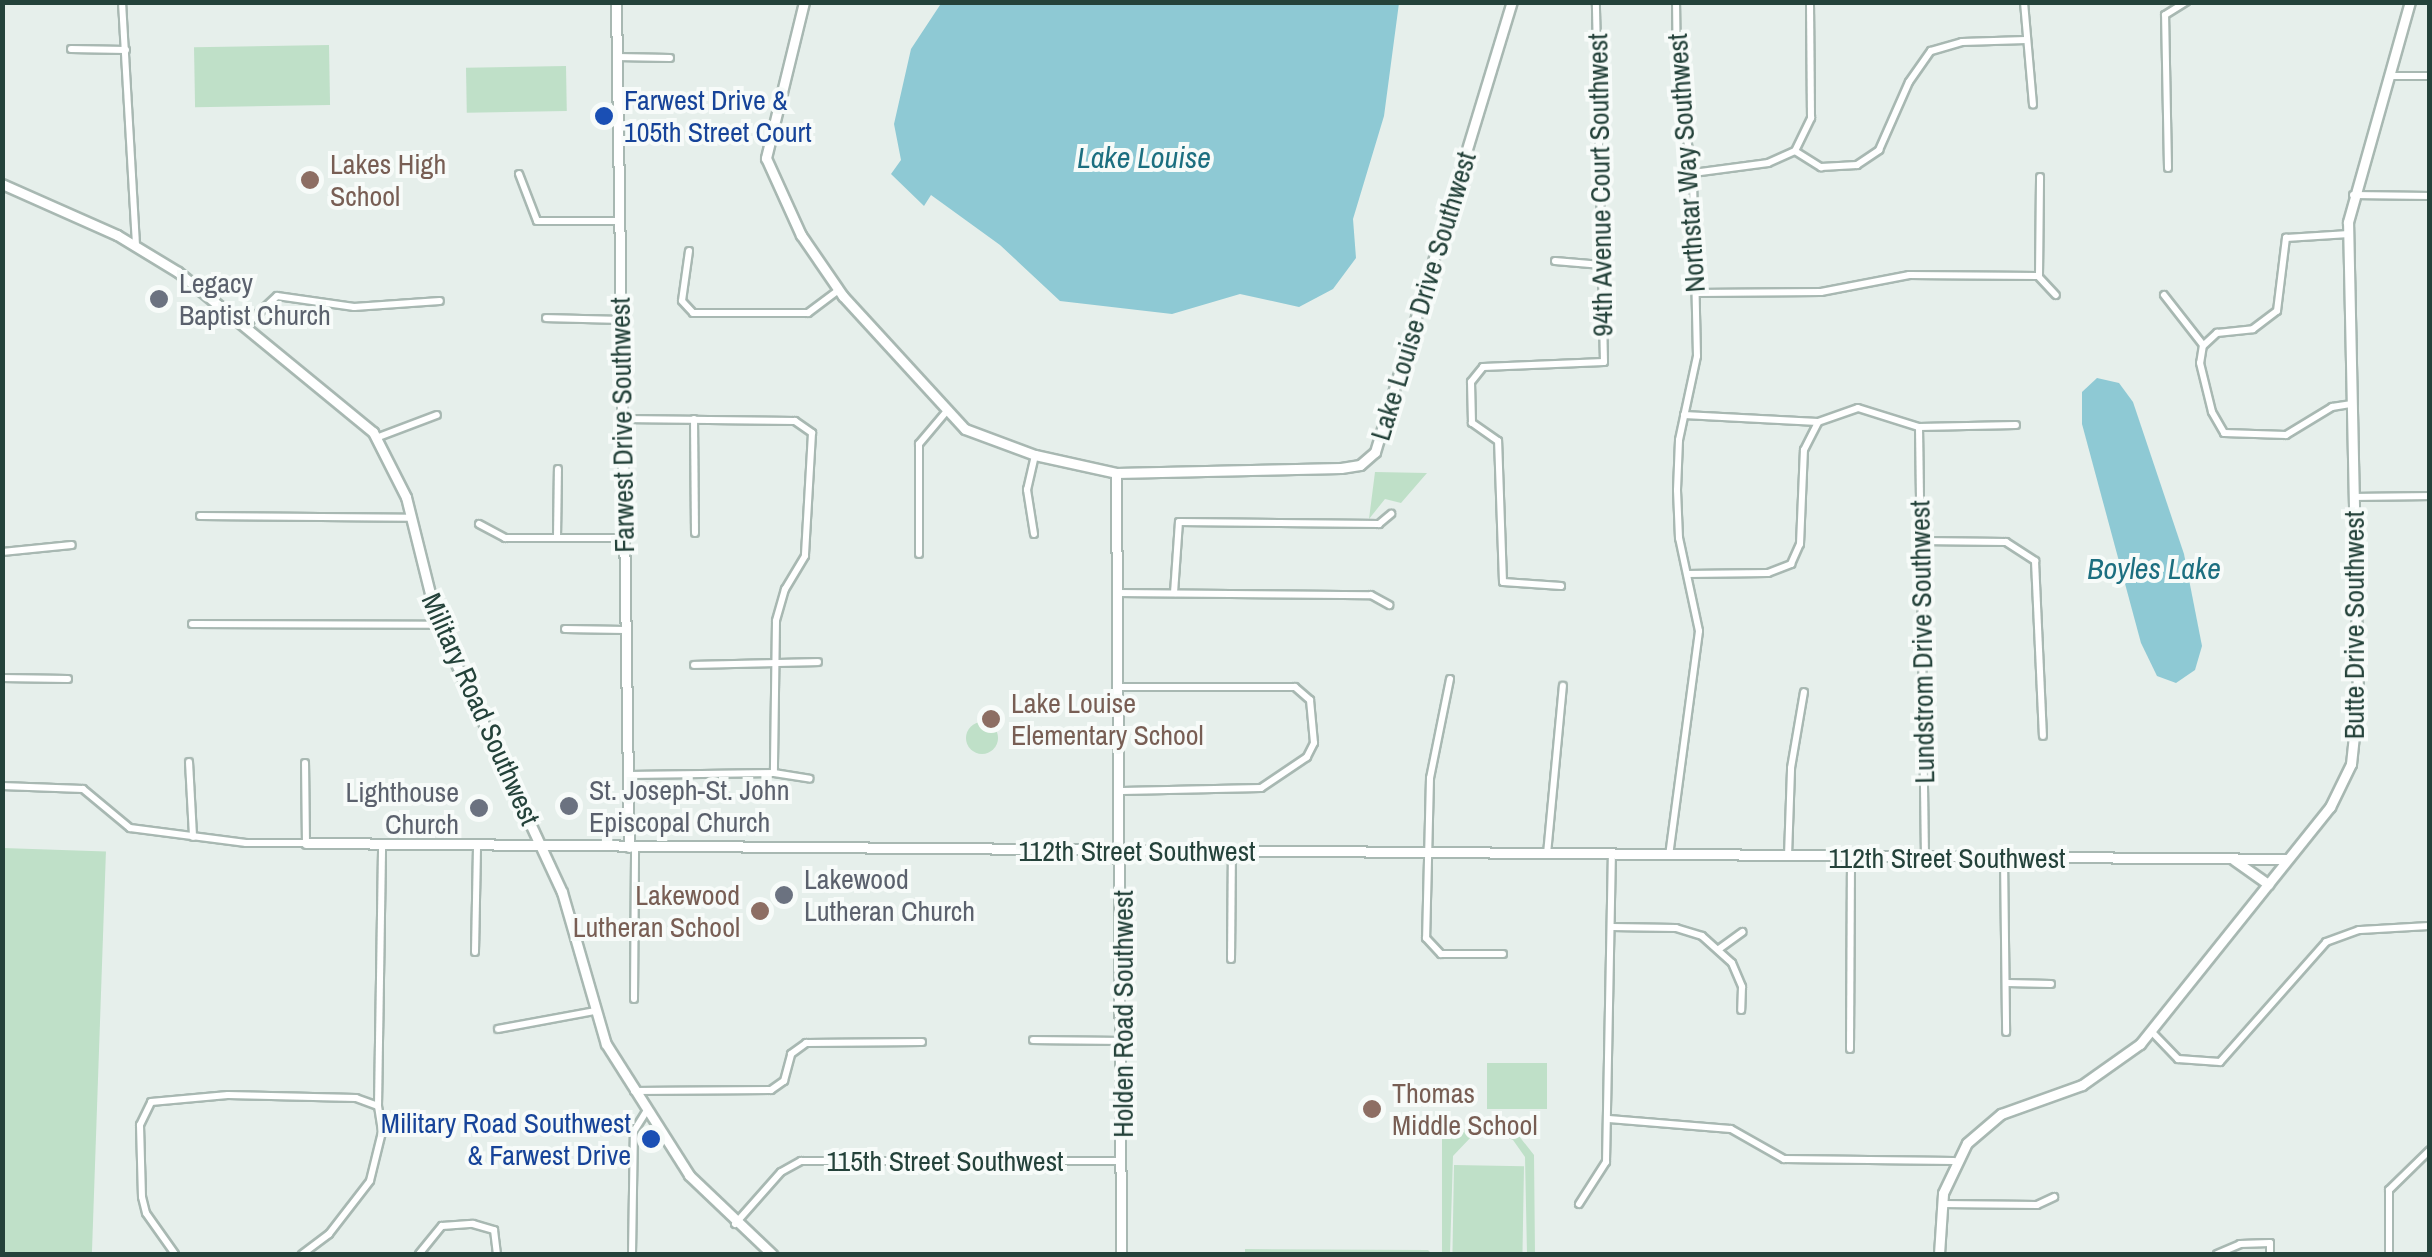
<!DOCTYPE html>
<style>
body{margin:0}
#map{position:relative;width:2432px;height:1257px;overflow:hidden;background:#e6efeb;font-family:"Archivo Narrow",sans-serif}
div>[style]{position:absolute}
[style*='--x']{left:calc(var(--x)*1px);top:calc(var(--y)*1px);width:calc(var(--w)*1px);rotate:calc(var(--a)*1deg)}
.green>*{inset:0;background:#bfe0c8;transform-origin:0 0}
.round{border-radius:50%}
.water>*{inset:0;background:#8ec9d4}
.roads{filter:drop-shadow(2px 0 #a8b8b2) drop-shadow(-2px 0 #a8b8b2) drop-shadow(0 2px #a8b8b2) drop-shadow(0 -2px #a8b8b2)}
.street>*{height:6px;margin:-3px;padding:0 3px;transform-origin:3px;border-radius:3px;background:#fff}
.secondary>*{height:9px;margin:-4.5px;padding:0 4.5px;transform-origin:4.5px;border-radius:4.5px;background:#fff}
.dots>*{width:28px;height:28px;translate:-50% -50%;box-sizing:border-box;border:5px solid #f7fbf9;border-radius:50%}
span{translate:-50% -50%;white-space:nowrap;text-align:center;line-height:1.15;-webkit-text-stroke:8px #f7fbf9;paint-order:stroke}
.transit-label{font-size:28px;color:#164399}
.left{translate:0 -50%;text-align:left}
.right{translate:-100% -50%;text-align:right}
.street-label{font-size:28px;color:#24423a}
.education-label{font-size:28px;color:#785e54}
.worship-label{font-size:28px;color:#5b616d}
.water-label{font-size:30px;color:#1c6f80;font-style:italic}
.frame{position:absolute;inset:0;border:5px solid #24423a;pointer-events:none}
</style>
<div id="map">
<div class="green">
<div style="left:329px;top:45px;width:60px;height:135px;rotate:89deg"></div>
<div style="left:566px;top:66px;width:45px;height:100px;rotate:89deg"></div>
<div style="clip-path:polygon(1375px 472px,1427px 473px,1401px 503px,1385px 499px,1369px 519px)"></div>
<div class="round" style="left:966px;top:722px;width:32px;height:32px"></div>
<div style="left:3px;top:848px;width:103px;height:406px;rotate:2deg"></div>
<div style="left:1487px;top:1063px;width:60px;height:46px"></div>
<div style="clip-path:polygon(1486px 1124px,1515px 1131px,1534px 1155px,1535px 1254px,1527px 1254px,1525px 1157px,1513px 1140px,1493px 1132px,1472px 1136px,1453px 1156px,1450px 1254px,1442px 1254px,1442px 1134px)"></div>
<div style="left:1454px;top:1165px;width:70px;height:89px;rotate:1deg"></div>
<div style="clip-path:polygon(1245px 1249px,1428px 1250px,1432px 1254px,1245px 1254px)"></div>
</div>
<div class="water">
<div style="clip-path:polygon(942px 2px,1399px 3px,1384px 116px,1353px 219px,1356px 258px,1333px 289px,1299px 307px,1240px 294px,1172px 314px,1060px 301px,1000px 245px,931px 195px,924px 206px,891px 174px,901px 160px,894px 124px,911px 49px)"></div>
<div style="clip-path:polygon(2097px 378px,2119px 383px,2133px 402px,2184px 554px,2202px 646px,2195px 670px,2176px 683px,2157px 676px,2141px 643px,2082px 424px,2082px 392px)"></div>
</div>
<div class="roads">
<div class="street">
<div style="--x:122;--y:2;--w:243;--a:86.7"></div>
<div style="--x:2024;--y:2;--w:103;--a:85"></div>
<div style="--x:71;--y:49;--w:55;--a:1"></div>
<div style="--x:617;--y:57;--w:53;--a:1.1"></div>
<div style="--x:2389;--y:76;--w:41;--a:0"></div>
<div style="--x:1795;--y:151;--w:31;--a:32"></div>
<div style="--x:1821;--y:167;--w:36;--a:-3"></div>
<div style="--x:1857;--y:165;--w:27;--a:-34"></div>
<div style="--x:1879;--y:150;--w:74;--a:-66.2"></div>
<div style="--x:1909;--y:82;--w:38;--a:-55"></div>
<div style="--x:1931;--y:51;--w:32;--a:-16"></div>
<div style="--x:1962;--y:42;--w:64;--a:-1.8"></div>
<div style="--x:2168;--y:168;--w:153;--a:-91.1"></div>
<div style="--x:2165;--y:15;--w:25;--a:-32"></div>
<div style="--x:1693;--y:173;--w:76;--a:-7.6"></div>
<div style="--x:1768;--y:163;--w:30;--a:-24"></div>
<div style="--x:1795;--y:151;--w:37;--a:-64"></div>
<div style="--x:1811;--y:118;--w:116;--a:-90.5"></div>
<div style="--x:519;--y:174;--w:50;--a:69"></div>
<div style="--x:537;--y:221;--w:82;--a:0"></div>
<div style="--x:2353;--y:195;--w:77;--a:0.7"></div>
<div style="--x:689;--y:251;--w:50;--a:98"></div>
<div style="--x:682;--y:301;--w:16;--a:47"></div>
<div style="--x:693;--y:313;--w:115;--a:0"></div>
<div style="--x:808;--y:313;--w:39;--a:-37"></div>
<div style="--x:1555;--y:261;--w:47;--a:4.9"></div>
<div style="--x:2039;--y:276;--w:99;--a:-89.4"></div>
<div style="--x:1696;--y:293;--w:125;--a:-0.5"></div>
<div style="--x:1821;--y:292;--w:90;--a:-10.9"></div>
<div style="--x:1909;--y:275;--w:129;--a:0.4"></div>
<div style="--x:2038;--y:276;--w:26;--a:47"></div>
<div style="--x:2164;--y:295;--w:63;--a:52"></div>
<div style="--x:546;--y:318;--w:74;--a:1.5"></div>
<div style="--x:247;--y:324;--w:41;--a:-43"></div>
<div style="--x:277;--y:296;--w:78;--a:8.1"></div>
<div style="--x:354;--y:307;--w:86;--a:-4"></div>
<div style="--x:2203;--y:345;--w:18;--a:99"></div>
<div style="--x:2200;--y:363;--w:50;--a:76.2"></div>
<div style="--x:2212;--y:412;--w:24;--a:60"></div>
<div style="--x:2224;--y:433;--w:62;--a:1.8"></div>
<div style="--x:2286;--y:435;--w:54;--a:-31.3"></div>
<div style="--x:2332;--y:407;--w:20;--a:-9"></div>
<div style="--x:2204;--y:345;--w:18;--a:-43"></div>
<div style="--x:2217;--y:333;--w:36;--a:-6"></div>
<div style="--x:2253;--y:329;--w:30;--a:-37"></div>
<div style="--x:2277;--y:311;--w:74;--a:-83"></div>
<div style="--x:2286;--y:238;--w:63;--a:-3.6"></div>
<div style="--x:1684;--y:415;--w:134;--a:3"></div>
<div style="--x:1818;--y:422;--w:42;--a:-19.3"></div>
<div style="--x:1858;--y:408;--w:64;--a:17.3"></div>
<div style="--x:1919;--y:427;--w:97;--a:-1.2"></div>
<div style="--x:623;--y:419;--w:172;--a:0.7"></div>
<div style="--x:795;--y:421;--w:21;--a:35"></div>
<div style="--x:812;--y:433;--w:123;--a:93.3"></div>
<div style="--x:805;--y:556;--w:39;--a:121"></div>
<div style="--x:785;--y:589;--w:33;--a:106"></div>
<div style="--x:776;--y:621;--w:152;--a:90.8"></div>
<div style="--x:694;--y:419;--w:114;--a:89.5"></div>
<div style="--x:1919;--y:427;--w:431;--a:89.2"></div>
<div style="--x:376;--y:438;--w:65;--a:-20.7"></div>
<div style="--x:2354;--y:497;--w:76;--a:-0.8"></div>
<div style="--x:200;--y:516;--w:211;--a:0.5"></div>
<div style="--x:479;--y:524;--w:30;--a:28"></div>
<div style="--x:505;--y:538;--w:119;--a:0"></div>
<div style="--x:1034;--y:534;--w:45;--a:-99"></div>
<div style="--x:1027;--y:490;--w:36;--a:-77"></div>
<div style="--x:557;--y:537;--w:68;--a:-89.2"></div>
<div style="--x:1920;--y:541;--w:86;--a:0.7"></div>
<div style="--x:2006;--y:542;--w:35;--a:33"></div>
<div style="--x:2035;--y:561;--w:175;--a:87.4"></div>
<div style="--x:2;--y:552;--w:70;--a:-5.7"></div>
<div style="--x:919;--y:554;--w:110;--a:-90"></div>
<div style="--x:919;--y:444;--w:42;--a:-49.8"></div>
<div style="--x:1687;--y:574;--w:81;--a:-0.7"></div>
<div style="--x:1768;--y:573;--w:25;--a:-21"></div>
<div style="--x:1791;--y:564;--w:22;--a:-66"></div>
<div style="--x:1800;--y:544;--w:94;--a:-87.6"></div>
<div style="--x:1804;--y:450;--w:31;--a:-63"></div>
<div style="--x:1561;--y:586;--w:58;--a:-176.1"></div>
<div style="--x:1503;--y:582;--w:141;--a:-92"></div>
<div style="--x:1498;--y:441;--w:32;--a:-145"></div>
<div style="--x:1472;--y:423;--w:41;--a:-91.4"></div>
<div style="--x:1471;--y:382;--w:19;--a:-51"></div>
<div style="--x:1483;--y:367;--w:121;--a:-2.4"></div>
<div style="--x:1604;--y:362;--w:360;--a:-91.3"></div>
<div style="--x:1118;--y:593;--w:253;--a:0.5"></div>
<div style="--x:1371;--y:595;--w:21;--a:29"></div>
<div style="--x:1174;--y:593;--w:71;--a:-86"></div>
<div style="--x:1179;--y:522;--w:200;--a:0.6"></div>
<div style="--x:1379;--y:524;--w:16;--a:-40"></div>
<div style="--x:192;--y:624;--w:246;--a:0.2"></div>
<div style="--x:565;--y:629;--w:60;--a:1"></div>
<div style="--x:694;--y:665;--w:124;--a:-1.4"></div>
<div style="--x:2;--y:678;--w:66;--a:0.9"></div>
<div style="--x:1450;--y:679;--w:101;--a:101.4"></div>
<div style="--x:1430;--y:778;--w:160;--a:91.4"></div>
<div style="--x:1426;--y:938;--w:22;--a:47"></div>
<div style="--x:1441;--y:954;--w:62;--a:0"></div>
<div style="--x:1120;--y:687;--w:175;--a:0"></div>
<div style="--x:1295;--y:687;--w:20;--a:41"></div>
<div style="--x:1310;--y:700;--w:43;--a:84.7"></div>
<div style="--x:1314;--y:743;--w:16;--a:117"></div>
<div style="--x:1307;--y:757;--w:55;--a:146"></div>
<div style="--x:1261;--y:788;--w:139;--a:178.8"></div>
<div style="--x:189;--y:762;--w:75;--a:86.9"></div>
<div style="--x:629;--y:775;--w:145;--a:-0.8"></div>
<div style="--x:774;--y:773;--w:36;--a:9"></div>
<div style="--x:2;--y:786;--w:81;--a:2.1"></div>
<div style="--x:83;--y:789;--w:61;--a:39.7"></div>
<div style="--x:130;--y:828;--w:117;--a:7.4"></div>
<div style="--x:246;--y:843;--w:60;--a:0"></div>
<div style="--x:306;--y:843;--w:80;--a:-90.7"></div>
<div style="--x:1547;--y:854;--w:169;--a:-84.6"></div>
<div style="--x:1669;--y:856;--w:227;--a:-82.4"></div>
<div style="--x:1699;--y:631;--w:95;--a:-102.1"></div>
<div style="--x:1679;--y:538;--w:48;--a:-92.4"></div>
<div style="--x:1677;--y:490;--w:50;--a:-87.7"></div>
<div style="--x:1679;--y:440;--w:86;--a:-77.9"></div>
<div style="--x:1697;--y:356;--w:183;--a:-91.3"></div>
<div style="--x:1693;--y:173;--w:93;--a:-99.9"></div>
<div style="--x:1677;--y:81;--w:79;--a:-90.7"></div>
<div style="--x:1788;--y:856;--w:88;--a:-88"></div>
<div style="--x:1791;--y:768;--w:77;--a:-80.3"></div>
<div style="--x:2004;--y:858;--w:174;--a:89.3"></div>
<div style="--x:1612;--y:927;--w:64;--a:0.9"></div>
<div style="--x:1676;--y:928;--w:27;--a:17"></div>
<div style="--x:1702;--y:936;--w:40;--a:42"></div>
<div style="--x:1732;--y:963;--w:26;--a:67"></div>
<div style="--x:1742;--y:987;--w:23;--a:92"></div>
<div style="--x:1719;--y:949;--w:29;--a:-36"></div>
<div style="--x:475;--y:952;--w:106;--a:-88.9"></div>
<div style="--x:1231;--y:959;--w:107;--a:-89.5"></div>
<div style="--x:2007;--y:983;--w:44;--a:1.3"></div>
<div style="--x:634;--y:999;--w:152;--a:-89.6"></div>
<div style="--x:498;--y:1029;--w:99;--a:-10.5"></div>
<div style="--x:2151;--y:1031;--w:39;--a:46"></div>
<div style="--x:2178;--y:1059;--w:42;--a:4.1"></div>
<div style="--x:2220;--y:1062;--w:160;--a:-48.5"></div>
<div style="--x:2326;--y:942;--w:35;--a:-20"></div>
<div style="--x:2359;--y:930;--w:71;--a:-3.2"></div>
<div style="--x:1033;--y:1040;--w:88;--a:0.7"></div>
<div style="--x:1850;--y:1049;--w:191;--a:-89.7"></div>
<div style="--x:634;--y:1091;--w:137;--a:-0.4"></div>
<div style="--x:771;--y:1090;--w:16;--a:-35"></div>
<div style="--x:784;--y:1081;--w:28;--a:-75"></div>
<div style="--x:791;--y:1054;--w:19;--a:-36"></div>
<div style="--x:806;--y:1043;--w:116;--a:-0.5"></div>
<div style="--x:378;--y:1106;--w:262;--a:-89.1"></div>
<div style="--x:1609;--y:1119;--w:122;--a:4.7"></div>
<div style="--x:1731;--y:1129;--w:61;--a:29.5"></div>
<div style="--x:1784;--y:1159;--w:170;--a:0.7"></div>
<div style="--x:1579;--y:1204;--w:50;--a:-57.3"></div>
<div style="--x:1606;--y:1162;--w:307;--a:-88.9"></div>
<div style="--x:1942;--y:1204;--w:95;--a:0.6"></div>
<div style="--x:2037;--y:1205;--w:19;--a:-25"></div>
<div style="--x:735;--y:1224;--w:69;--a:-48.5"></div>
<div style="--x:781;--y:1172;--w:23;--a:-29"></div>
<div style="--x:801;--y:1161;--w:320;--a:0"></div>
<div style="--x:175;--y:1254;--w:50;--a:-125.3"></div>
<div style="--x:146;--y:1213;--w:16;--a:-104"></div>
<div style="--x:142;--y:1197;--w:72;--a:-91.6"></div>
<div style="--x:140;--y:1125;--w:25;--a:-64"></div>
<div style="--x:151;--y:1102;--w:77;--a:-5.2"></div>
<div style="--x:228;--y:1095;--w:128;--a:1.3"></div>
<div style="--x:356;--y:1098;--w:23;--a:20"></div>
<div style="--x:378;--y:1106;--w:26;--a:81"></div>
<div style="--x:382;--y:1132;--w:50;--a:103.8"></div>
<div style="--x:370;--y:1181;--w:67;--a:127.7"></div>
<div style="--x:329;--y:1234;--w:34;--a:143"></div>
<div style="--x:419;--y:1254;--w:36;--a:-51"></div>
<div style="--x:442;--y:1226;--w:31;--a:-4"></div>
<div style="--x:473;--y:1224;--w:22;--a:16"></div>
<div style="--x:494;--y:1230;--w:24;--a:83"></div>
<div style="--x:632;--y:1254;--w:123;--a:-89.1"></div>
<div style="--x:634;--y:1131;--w:22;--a:-58"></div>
<div style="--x:2217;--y:1254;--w:25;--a:-23"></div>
<div style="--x:2240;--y:1244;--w:30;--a:-2"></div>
<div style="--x:2270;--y:1243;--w:11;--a:90"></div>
<div style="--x:2389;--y:1254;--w:64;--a:-90"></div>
<div style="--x:2389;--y:1190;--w:57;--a:-44.3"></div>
</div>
<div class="secondary">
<div style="--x:616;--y:2;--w:845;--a:89.12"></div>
<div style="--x:804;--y:2;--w:161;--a:103.7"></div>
<div style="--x:766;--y:158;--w:85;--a:65.6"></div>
<div style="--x:801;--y:235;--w:74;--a:55.5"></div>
<div style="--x:843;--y:296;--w:180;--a:47.5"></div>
<div style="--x:965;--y:429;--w:75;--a:20.4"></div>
<div style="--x:1035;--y:455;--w:83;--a:12.5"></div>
<div style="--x:1116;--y:473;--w:225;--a:-1.3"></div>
<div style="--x:1341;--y:468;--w:19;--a:-9"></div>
<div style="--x:1360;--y:465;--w:20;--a:-41"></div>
<div style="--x:1375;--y:452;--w:470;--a:-73.1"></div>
<div style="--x:2;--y:184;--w:126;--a:23.9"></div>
<div style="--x:117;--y:235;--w:71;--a:31.2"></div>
<div style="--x:178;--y:272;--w:252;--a:39.4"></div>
<div style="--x:373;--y:432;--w:73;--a:63.1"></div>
<div style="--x:406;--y:497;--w:132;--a:76"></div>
<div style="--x:438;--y:625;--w:294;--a:65.1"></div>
<div style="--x:562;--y:892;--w:158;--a:73.9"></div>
<div style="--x:606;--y:1044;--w:155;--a:57.6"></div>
<div style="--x:689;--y:1175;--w:115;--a:43.6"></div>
<div style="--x:1116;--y:473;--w:781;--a:89.63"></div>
<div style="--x:306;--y:843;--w:1981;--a:0.46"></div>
<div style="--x:2234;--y:860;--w:42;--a:35.2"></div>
<div style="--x:1939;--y:1254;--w:61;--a:-86.2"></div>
<div style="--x:1943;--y:1193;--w:55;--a:-64.4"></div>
<div style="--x:1967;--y:1143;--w:45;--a:-40.5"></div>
<div style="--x:2001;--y:1114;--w:86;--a:-19.7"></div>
<div style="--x:2082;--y:1085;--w:71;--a:-35.3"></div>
<div style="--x:2140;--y:1044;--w:304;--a:-51.3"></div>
<div style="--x:2330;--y:807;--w:48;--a:-64"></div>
<div style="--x:2351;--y:764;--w:67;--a:-84"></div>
<div style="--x:2358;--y:697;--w:475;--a:-91.2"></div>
<div style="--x:2348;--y:222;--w:229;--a:-74.3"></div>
</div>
</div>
<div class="dots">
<div style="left:604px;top:116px;background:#1a4fb4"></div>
<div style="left:310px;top:180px;background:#8d6e63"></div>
<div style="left:159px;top:299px;background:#6b7280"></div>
<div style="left:991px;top:719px;background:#8d6e63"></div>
<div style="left:569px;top:806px;background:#6b7280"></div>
<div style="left:479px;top:808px;background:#6b7280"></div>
<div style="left:784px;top:895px;background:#6b7280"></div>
<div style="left:760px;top:911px;background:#8d6e63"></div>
<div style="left:1372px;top:1109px;background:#8d6e63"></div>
<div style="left:651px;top:1139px;background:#1a4fb4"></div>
</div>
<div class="transit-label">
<span class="left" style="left:624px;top:116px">Farwest Drive &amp;<br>105th Street Court</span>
<span class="right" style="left:631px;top:1139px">Military Road Southwest<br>&amp; Farwest Drive</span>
</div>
<div class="street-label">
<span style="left:1686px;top:163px;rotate:-94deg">Northstar Way Southwest</span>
<span style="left:1600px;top:185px;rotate:-91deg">94th Avenue Court Southwest</span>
<span style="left:1423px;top:296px;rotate:-73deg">Lake Louise Drive Southwest</span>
<span style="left:622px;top:425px;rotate:-91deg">Farwest Drive Southwest</span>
<span style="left:2354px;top:625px;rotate:-90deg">Butte Drive Southwest</span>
<span style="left:1922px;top:642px;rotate:-91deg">Lundstrom Drive Southwest</span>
<span style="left:481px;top:709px;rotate:66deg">Military Road Southwest</span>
<span style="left:1137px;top:851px">112th Street Southwest</span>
<span style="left:1947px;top:858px">112th Street Southwest</span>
<span style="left:1123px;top:1014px;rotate:-90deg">Holden Road Southwest</span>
<span style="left:945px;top:1161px">115th Street Southwest</span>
</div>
<div class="education-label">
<span class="left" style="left:330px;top:180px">Lakes High<br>School</span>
<span class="left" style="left:1011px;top:719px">Lake Louise<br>Elementary School</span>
<span class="right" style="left:740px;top:911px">Lakewood<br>Lutheran School</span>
<span class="left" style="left:1392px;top:1109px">Thomas<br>Middle School</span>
</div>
<div class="worship-label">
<span class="left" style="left:179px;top:299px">Legacy<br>Baptist Church</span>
<span class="left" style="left:589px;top:806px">St. Joseph-St. John<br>Episcopal Church</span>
<span class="right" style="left:459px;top:808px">Lighthouse<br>Church</span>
<span class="left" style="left:804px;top:895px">Lakewood<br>Lutheran Church</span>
</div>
<div class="water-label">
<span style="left:1144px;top:157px">Lake Louise</span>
<span style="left:2154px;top:568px">Boyles Lake</span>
</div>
<div class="frame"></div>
</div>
